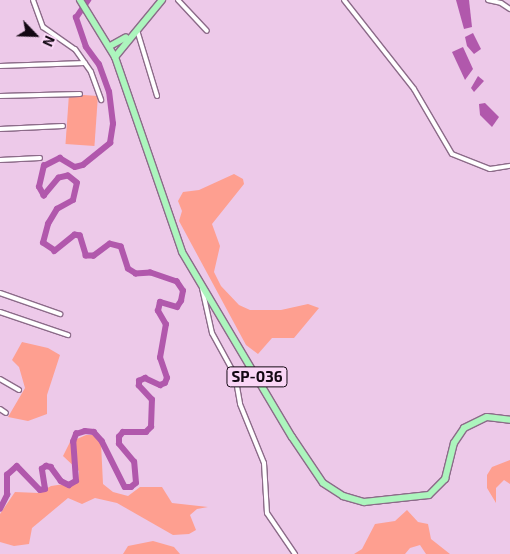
<!DOCTYPE html>
<style>
body{margin:0}
#map{position:relative;width:510px;height:554px;overflow:hidden;background:#edc9e9;font-family:"Exo 2",sans-serif}
div>[style]{position:absolute}
[style*='--x']{left:calc(var(--x)*1px);top:calc(var(--y)*1px);width:calc(var(--w)*1px);rotate:calc(var(--a)*1deg)}
.green>*{inset:0;background:#fe9f90;transform-origin:0 0}
.water>*{inset:0;background:#b158ac}
.river>*{height:5.5px;margin:-2.75px;padding:0 2.75px;transform-origin:2.75px;border-radius:2.75px;background:#b158ac}
.roads{filter:drop-shadow(1px 0 #8c6b89) drop-shadow(-1px 0 #8c6b89) drop-shadow(0 1px #8c6b89) drop-shadow(0 -1px #8c6b89)}
.street>*{height:4px;margin:-2px;padding:0 2px;transform-origin:2px;border-radius:2px;background:#fff}
.primary>*{height:6px;margin:-3px;padding:0 3px;transform-origin:3px;border-radius:3px;background:#acf5bd}
span{translate:-50% -50%;white-space:nowrap;text-align:center;line-height:1.15;-webkit-text-stroke:4.5px #fad6f6;paint-order:stroke}
.shield-label span{padding:1px 4px;background:#fad6f6;border:1px solid;border-radius:4px;-webkit-text-stroke-width:0}
.shield-label{font-size:15px;color:#130813;font-weight:700}
.north{position:absolute;left:10px;top:10px;width:50px;height:50px;-webkit-text-stroke:4px #fad6f6;paint-order:stroke;rotate:114deg;font-size:14px;font-weight:700;line-height:20px;text-align:center;color:#130813}
.north::after{content:'';display:block;margin:auto;width:18px;height:22px;background:#130813;clip-path:polygon(50% 0,100% 100%,50% 72%,0 100%)}
</style>
<div id="map">
<div class="green">
<div style="left:69px;top:94px;width:29px;height:50px;rotate:4deg"></div>
<div style="clip-path:polygon(234px 174px,243px 179px,244px 184px,212px 224px,220px 246px,214px 272px,221px 286px,239px 305px,250px 310px,281px 310px,308px 304px,319px 308px,294px 338px,272px 338px,258px 354px,246px 345px,179px 221px,182px 211px,178px 201px,183px 192px,199px 190px)"></div>
<div style="clip-path:polygon(22px 342px,48px 348px,60px 355px,47px 395px,47px 414px,28px 421px,8px 417px,25px 388px,19px 367px,12px 360px)"></div>
<div style="clip-path:polygon(86px 435px,98px 435px,101px 443px,103px 484px,113px 492px,128px 496px,140px 487px,162px 487px,172px 503px,208px 507px,197px 509px,190px 515px,196px 530px,189px 534px,173px 535px,117px 503px,95px 498px,82px 504px,68px 498px,32px 528px,29px 544px,14px 546px,0 542px,0 514px,15px 492px,39px 493px,51px 486px,78px 482px,79px 471px,63px 456px,70px 442px)"></div>
<div style="clip-path:polygon(510px 460px,510px 484px,504px 480px,496px 488px,496px 503px,487px 488px,487px 475px,492px 467px)"></div>
<div style="clip-path:polygon(407px 510px,418px 522px,428px 524px,431px 539px,450px 554px,426px 554px,420px 545px,410px 548px,405px 554px,354px 554px,362px 549px,375px 524px,395px 521px)"></div>
<div style="clip-path:polygon(153px 541px,174px 547px,180px 554px,123px 554px,128px 546px)"></div>
</div>
<div class="water">
<div style="clip-path:polygon(456px 0,469px 0,472px 27px,464px 29px)"></div>
<div style="clip-path:polygon(473px 33px,481px 49px,474px 54px,467px 46px,465px 37px)"></div>
<div style="clip-path:polygon(463px 47px,473px 69px,465px 80px,452px 52px)"></div>
<div style="clip-path:polygon(478px 76px,484px 81px,474px 92px,471px 88px)"></div>
<div style="clip-path:polygon(485px 103px,499px 117px,492px 127px,480px 115px,479px 104px)"></div>
</div>
<div class="river">
<div style="--x:0;--y:509;--w:16;--a:-63"></div>
<div style="--x:7;--y:495;--w:20;--a:-90"></div>
<div style="--x:7;--y:475;--w:13;--a:-42"></div>
<div style="--x:17;--y:466;--w:33;--a:46"></div>
<div style="--x:40;--y:490;--w:5;--a:-11"></div>
<div style="--x:45;--y:489;--w:20;--a:-99"></div>
<div style="--x:42;--y:469;--w:5;--a:-37"></div>
<div style="--x:46;--y:466;--w:5;--a:11"></div>
<div style="--x:51;--y:467;--w:17;--a:54"></div>
<div style="--x:61;--y:481;--w:9;--a:27"></div>
<div style="--x:69;--y:485;--w:8;--a:-30"></div>
<div style="--x:76;--y:481;--w:39;--a:-94"></div>
<div style="--x:73;--y:442;--w:9;--a:-69"></div>
<div style="--x:76;--y:434;--w:9;--a:-18"></div>
<div style="--x:85;--y:431;--w:9;--a:6"></div>
<div style="--x:94;--y:432;--w:12;--a:48"></div>
<div style="--x:102;--y:441;--w:51;--a:63.4"></div>
<div style="--x:125;--y:487;--w:6;--a:0"></div>
<div style="--x:131;--y:487;--w:6;--a:-39"></div>
<div style="--x:136;--y:483;--w:21;--a:-95"></div>
<div style="--x:134;--y:462;--w:23;--a:-130"></div>
<div style="--x:119;--y:444;--w:7;--a:-90"></div>
<div style="--x:119;--y:437;--w:6;--a:-51"></div>
<div style="--x:123;--y:432;--w:23;--a:0"></div>
<div style="--x:146;--y:432;--w:7;--a:-45"></div>
<div style="--x:151;--y:427;--w:27;--a:-88"></div>
<div style="--x:152;--y:400;--w:19;--a:-133"></div>
<div style="--x:139;--y:386;--w:5;--a:-90"></div>
<div style="--x:139;--y:381;--w:7;--a:-27"></div>
<div style="--x:145;--y:378;--w:17;--a:25"></div>
<div style="--x:160;--y:385;--w:5;--a:-22"></div>
<div style="--x:165;--y:383;--w:5;--a:-68"></div>
<div style="--x:167;--y:378;--w:21;--a:-109"></div>
<div style="--x:160;--y:358;--w:34;--a:-80"></div>
<div style="--x:166;--y:325;--w:16;--a:-120"></div>
<div style="--x:158;--y:311;--w:9;--a:-77"></div>
<div style="--x:160;--y:302;--w:18;--a:16"></div>
<div style="--x:177;--y:307;--w:7;--a:-56"></div>
<div style="--x:181;--y:301;--w:10;--a:-79"></div>
<div style="--x:183;--y:291;--w:11;--a:-124"></div>
<div style="--x:177;--y:282;--w:28;--a:-161"></div>
<div style="--x:151;--y:273;--w:15;--a:176"></div>
<div style="--x:136;--y:274;--w:9;--a:-148"></div>
<div style="--x:128;--y:269;--w:23;--a:-108"></div>
<div style="--x:121;--y:247;--w:11;--a:-165"></div>
<div style="--x:110;--y:244;--w:20;--a:143"></div>
<div style="--x:94;--y:256;--w:8;--a:180"></div>
<div style="--x:86;--y:256;--w:21;--a:-107"></div>
<div style="--x:80;--y:236;--w:5;--a:-169"></div>
<div style="--x:75;--y:235;--w:26;--a:141"></div>
<div style="--x:55;--y:251;--w:14;--a:-146"></div>
<div style="--x:43;--y:243;--w:20;--a:-75"></div>
<div style="--x:48;--y:224;--w:17;--a:-59"></div>
<div style="--x:57;--y:209;--w:18;--a:-29"></div>
<div style="--x:73;--y:200;--w:17;--a:-77"></div>
<div style="--x:77;--y:183;--w:11;--a:-142"></div>
<div style="--x:68;--y:176;--w:9;--a:167"></div>
<div style="--x:59;--y:178;--w:23;--a:130"></div>
<div style="--x:44;--y:196;--w:10;--a:-119"></div>
<div style="--x:39;--y:187;--w:22;--a:-77"></div>
<div style="--x:44;--y:166;--w:18;--a:-27"></div>
<div style="--x:60;--y:158;--w:17;--a:31"></div>
<div style="--x:75;--y:167;--w:8;--a:-14"></div>
<div style="--x:83;--y:165;--w:35;--a:-39"></div>
<div style="--x:110;--y:143;--w:19;--a:-81"></div>
<div style="--x:113;--y:124;--w:32;--a:-97"></div>
<div style="--x:109;--y:92;--w:29;--a:-110"></div>
<div style="--x:99;--y:65;--w:22;--a:-126"></div>
<div style="--x:86;--y:47;--w:31;--a:-109"></div>
<div style="--x:76;--y:18;--w:22;--a:-56"></div>
</div>
<div class="roads">
<div class="street">
<div style="--x:33;--y:0;--w:29;--a:70"></div>
<div style="--x:43;--y:27;--w:39;--a:35"></div>
<div style="--x:75;--y:49;--w:28;--a:55"></div>
<div style="--x:91;--y:72;--w:30;--a:70"></div>
<div style="--x:178;--y:0;--w:42;--a:46.9"></div>
<div style="--x:344;--y:0;--w:113;--a:51.8"></div>
<div style="--x:414;--y:89;--w:75;--a:59.7"></div>
<div style="--x:452;--y:154;--w:41;--a:21.5"></div>
<div style="--x:490;--y:169;--w:20;--a:-9"></div>
<div style="--x:488;--y:0;--w:13;--a:13"></div>
<div style="--x:501;--y:3;--w:11;--a:34"></div>
<div style="--x:137;--y:30;--w:69;--a:73.1"></div>
<div style="--x:0;--y:66;--w:85;--a:-2"></div>
<div style="--x:0;--y:96;--w:80;--a:-1.4"></div>
<div style="--x:0;--y:129;--w:63;--a:-2.7"></div>
<div style="--x:0;--y:160;--w:40;--a:-2.9"></div>
<div style="--x:202;--y:288;--w:46;--a:77.5"></div>
<div style="--x:212;--y:333;--w:48;--a:61.3"></div>
<div style="--x:235;--y:375;--w:29;--a:80"></div>
<div style="--x:240;--y:404;--w:64;--a:67.9"></div>
<div style="--x:264;--y:463;--w:50;--a:86.6"></div>
<div style="--x:267;--y:513;--w:50;--a:55.7"></div>
<div style="--x:0;--y:293;--w:64;--a:19.3"></div>
<div style="--x:0;--y:312;--w:72;--a:18.7"></div>
<div style="--x:0;--y:379;--w:22;--a:30"></div>
<div style="--x:0;--y:409;--w:7;--a:34"></div>
</div>
<div class="primary">
<div style="--x:80;--y:0;--w:67;--a:58.4"></div>
<div style="--x:115;--y:57;--w:206;--a:71"></div>
<div style="--x:182;--y:252;--w:215;--a:59.3"></div>
<div style="--x:292;--y:437;--w:55;--a:56"></div>
<div style="--x:323;--y:483;--w:24;--a:33"></div>
<div style="--x:343;--y:496;--w:22;--a:16"></div>
<div style="--x:364;--y:502;--w:65;--a:-6.1"></div>
<div style="--x:429;--y:495;--w:23;--a:-45"></div>
<div style="--x:445;--y:479;--w:37;--a:-76"></div>
<div style="--x:454;--y:443;--w:18;--a:-56"></div>
<div style="--x:464;--y:428;--w:25;--a:-26"></div>
<div style="--x:487;--y:417;--w:23;--a:7"></div>
<div style="--x:110;--y:46;--w:18;--a:-29"></div>
<div style="--x:115;--y:57;--w:74;--a:-50.5"></div>
</div>
</div>
<div class="shield-label">
<span style="left:257px;top:377px">SP-036</span>
</div>
<div class="north">N</div>
</div>
